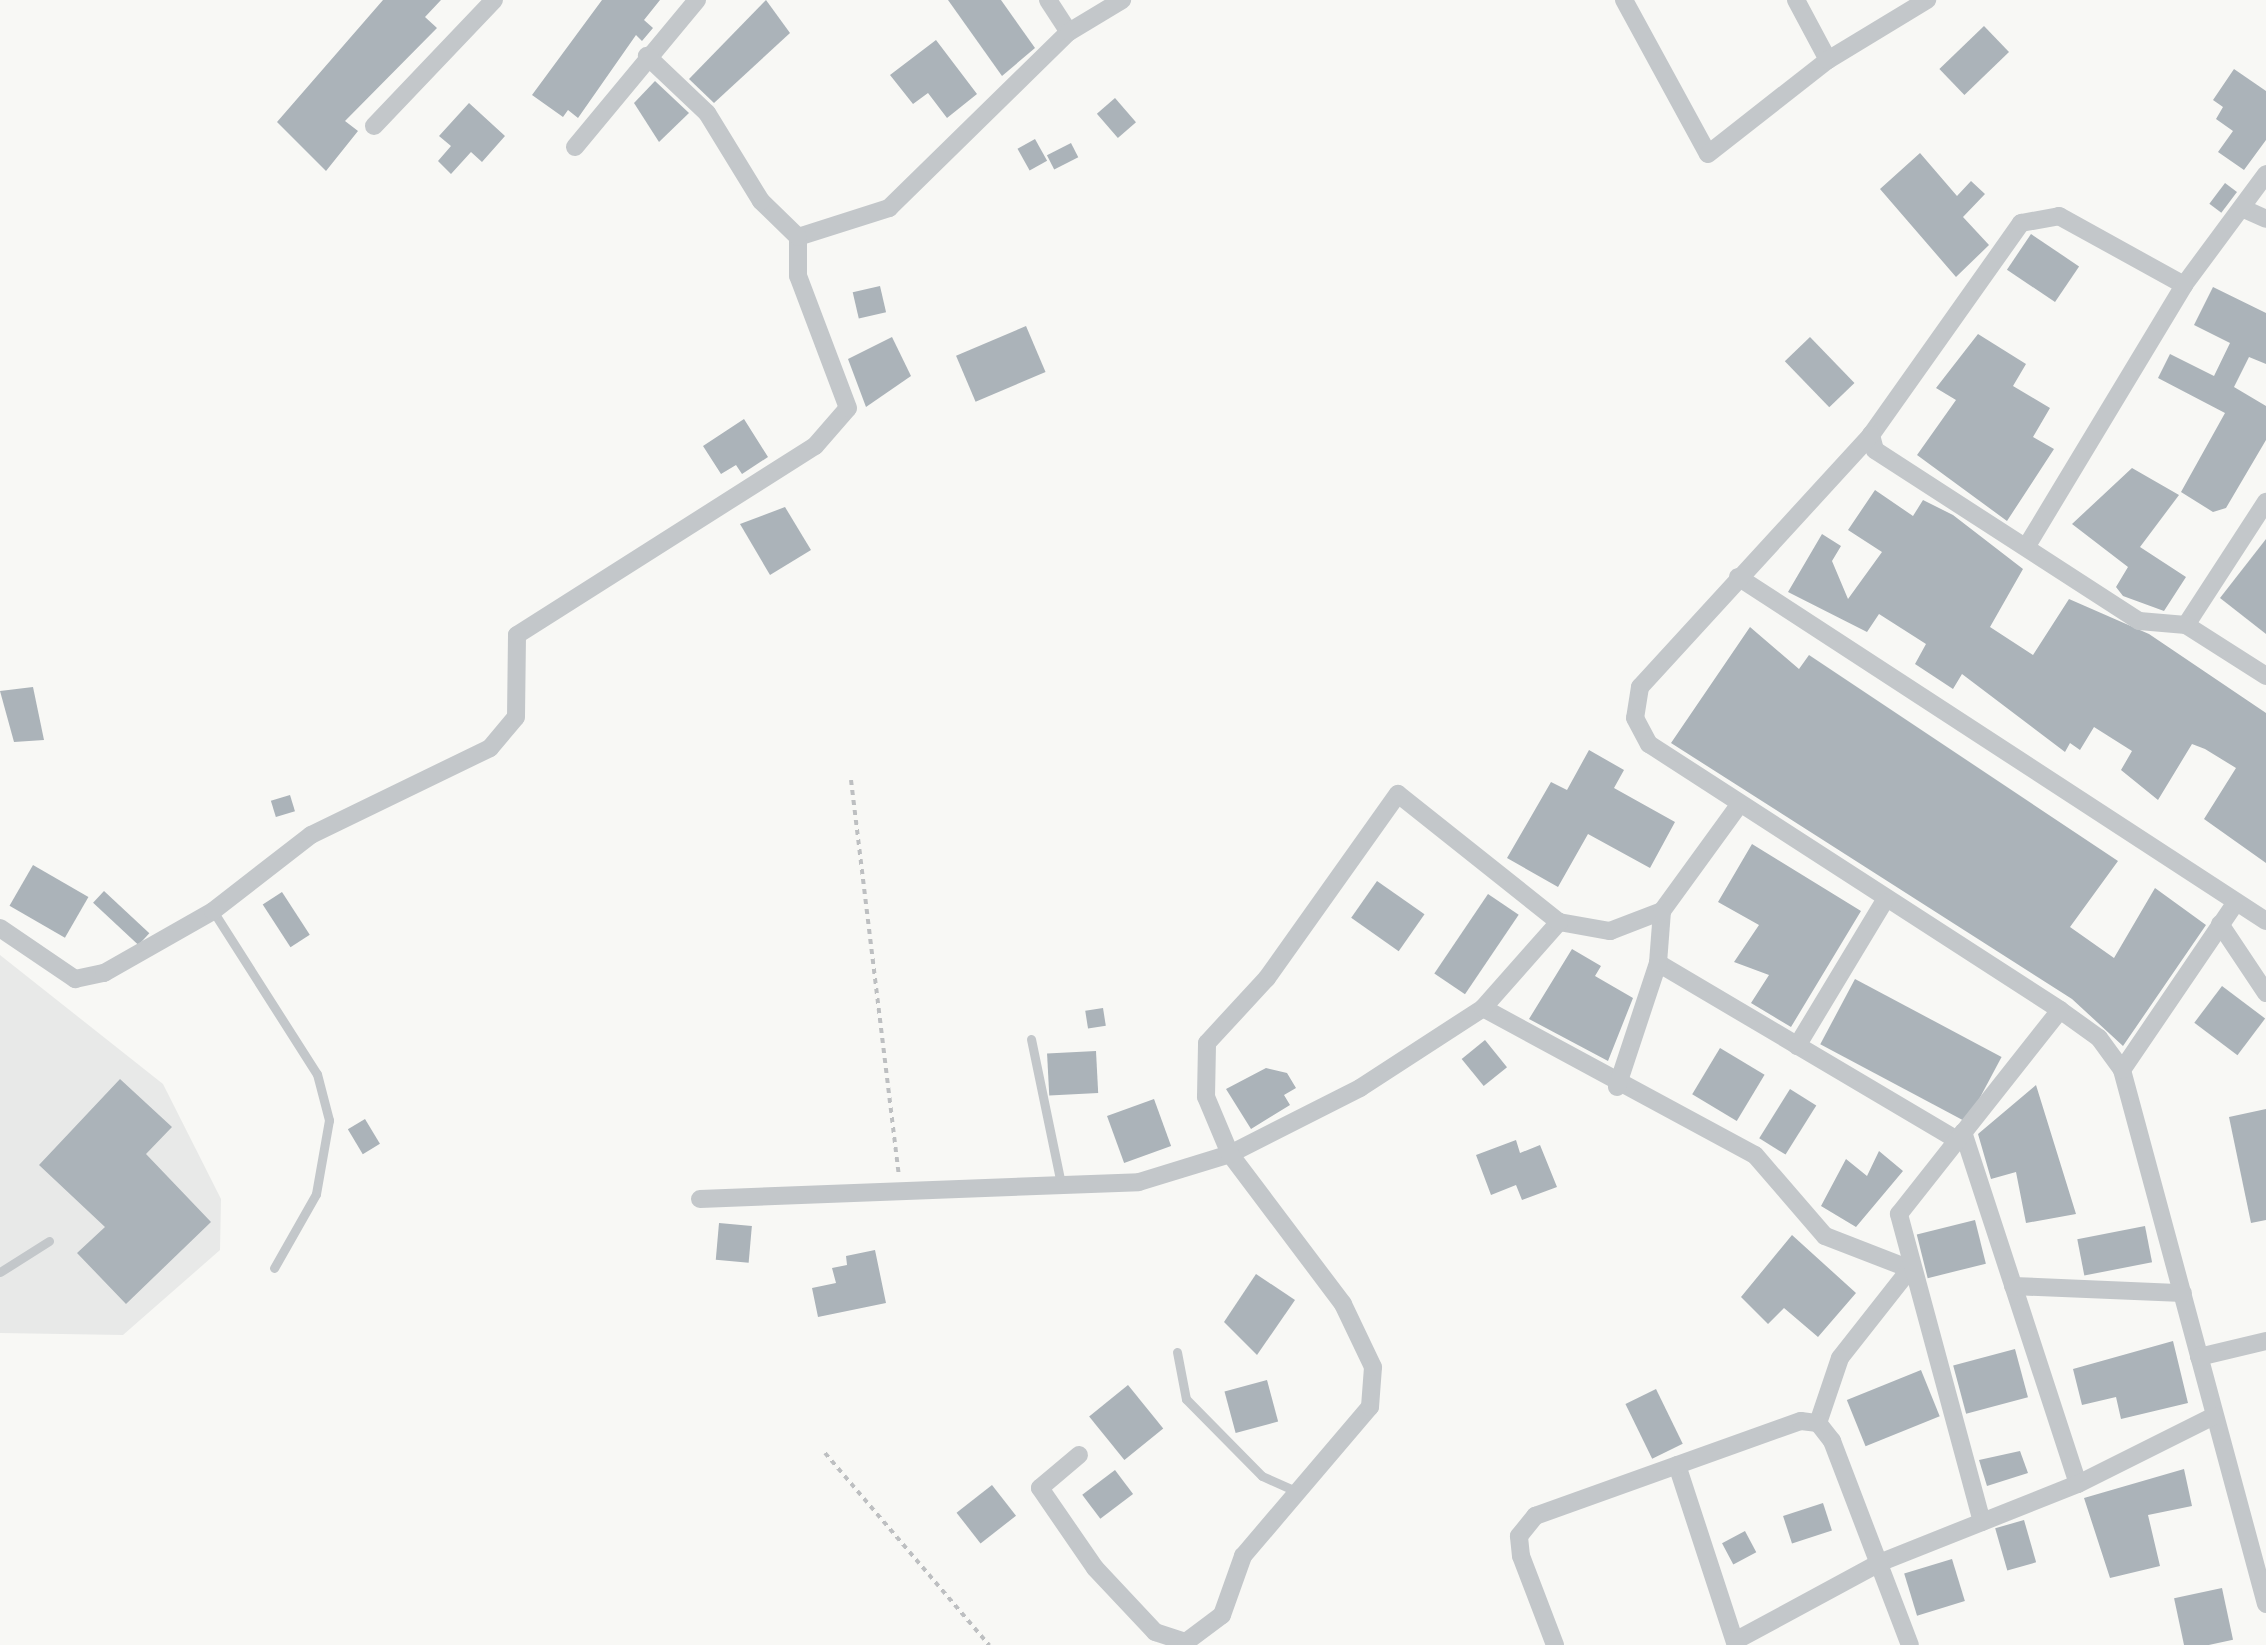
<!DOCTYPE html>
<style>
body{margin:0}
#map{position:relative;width:2266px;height:1645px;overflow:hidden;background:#f8f8f5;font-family:"Asap Condensed",sans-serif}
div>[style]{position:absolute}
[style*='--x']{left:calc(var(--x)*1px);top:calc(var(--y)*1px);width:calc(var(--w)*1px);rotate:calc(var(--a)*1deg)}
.built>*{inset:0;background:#e8e9e8}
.building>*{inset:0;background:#abb3b9;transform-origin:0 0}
.path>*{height:4px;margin-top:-2px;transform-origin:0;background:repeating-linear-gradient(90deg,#bdbfc1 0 5px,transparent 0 10px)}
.service>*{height:9px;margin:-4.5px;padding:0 4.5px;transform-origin:4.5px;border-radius:4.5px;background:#c3c7ca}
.minor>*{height:18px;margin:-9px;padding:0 9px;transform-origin:9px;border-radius:9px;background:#c3c7ca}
span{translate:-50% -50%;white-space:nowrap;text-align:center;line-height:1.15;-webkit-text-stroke:10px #fff;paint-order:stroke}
</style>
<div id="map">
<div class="built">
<div style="clip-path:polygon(0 955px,163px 1084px,221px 1199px,220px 1250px,123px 1335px,0 1333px)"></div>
</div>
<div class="building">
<div style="clip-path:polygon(383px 0,441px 0,425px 17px,437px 28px,345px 121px,358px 131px,326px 171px,277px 122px)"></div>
<div style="clip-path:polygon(602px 0,660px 0,644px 20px,653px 28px,642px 41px,636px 35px,578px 118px,568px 110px,563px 117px,532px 95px)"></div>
<div style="clip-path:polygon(766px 0,790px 33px,714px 103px,689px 79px)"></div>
<div style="clip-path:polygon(948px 0,1001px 0,1035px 48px,1002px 76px)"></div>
<div style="left:1984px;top:26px;width:36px;height:62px;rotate:46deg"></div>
<div style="clip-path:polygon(936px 40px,977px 94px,947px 118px,928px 93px,913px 104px,890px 75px)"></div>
<div style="clip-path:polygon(2234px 69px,2266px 91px,2266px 140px,2244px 170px,2218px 152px,2233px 131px,2216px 119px,2223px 107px,2213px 100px)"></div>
<div style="clip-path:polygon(655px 81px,689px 113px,659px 142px,634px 103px)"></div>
<div style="left:1115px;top:98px;width:32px;height:24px;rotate:49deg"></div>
<div style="clip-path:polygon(469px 103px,505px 136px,482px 162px,471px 152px,451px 174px,438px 161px,451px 146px,439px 136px)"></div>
<div style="left:1035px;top:139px;width:25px;height:20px;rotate:61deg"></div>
<div style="left:1071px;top:143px;width:16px;height:27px;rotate:63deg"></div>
<div style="clip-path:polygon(1920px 153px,1957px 196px,1971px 181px,1985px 194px,1963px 217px,1989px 245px,1956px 277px,1880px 189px)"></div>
<div style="left:2225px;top:183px;width:15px;height:26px;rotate:37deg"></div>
<div style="left:2031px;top:234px;width:58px;height:43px;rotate:34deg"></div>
<div style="left:880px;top:286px;width:27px;height:28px;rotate:77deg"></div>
<div style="clip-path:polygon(2213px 287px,2266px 313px,2266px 364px,2249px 357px,2234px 387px,2266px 406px,2266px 440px,2226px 508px,2213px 512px,2181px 492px,2225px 413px,2158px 378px,2170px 354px,2214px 376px,2230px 343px,2194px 325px)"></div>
<div style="left:1026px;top:326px;width:50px;height:76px;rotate:67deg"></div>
<div style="clip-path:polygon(1978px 334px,2026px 364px,2013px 386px,2050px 408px,2033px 437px,2054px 449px,2007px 521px,1917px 455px,1956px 400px,1936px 388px)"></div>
<div style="clip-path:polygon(892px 337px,911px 376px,866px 407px,848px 359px)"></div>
<div style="left:1810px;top:337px;width:64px;height:35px;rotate:46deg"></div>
<div style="clip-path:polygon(744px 419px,768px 457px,742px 474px,736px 465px,721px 474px,703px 446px)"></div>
<div style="clip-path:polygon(2132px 468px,2179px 495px,2140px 547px,2186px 577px,2164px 611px,2123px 596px,2116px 587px,2128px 567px,2072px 524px)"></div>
<div style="clip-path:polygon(1875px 490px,1913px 516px,1923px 500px,1953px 515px,2023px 569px,1990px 627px,2033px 655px,2069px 599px,2149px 634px,2266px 713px,2266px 863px,2204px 819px,2236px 768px,2205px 749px,2192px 744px,2158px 800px,2121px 770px,2132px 751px,2094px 727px,2080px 750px,2070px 743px,2065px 752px,1962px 674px,1953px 689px,1915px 664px,1926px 644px,1879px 614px,1867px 632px,1788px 592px,1822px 534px,1841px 546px,1832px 561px,1848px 599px,1882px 552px,1848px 530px)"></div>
<div style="clip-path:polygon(785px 507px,811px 550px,770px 575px,740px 524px)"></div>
<div style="clip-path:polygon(2266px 539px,2266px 634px,2220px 598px)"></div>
<div style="clip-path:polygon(1750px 627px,1799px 669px,1809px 655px,2118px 861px,2070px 927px,2114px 958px,2155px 888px,2206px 925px,2123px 1046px,2072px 999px,1671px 743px)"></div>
<div style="clip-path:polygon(33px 687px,44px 740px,14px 742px,0 691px)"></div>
<div style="clip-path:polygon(1589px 750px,1624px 770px,1614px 788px,1675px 822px,1650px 868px,1588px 834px,1558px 887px,1507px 858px,1551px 782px,1567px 790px)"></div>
<div style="left:290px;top:795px;width:17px;height:20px;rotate:73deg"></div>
<div style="clip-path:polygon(1752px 844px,1861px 911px,1791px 1027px,1751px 1003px,1769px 975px,1734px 962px,1759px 925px,1718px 902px)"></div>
<div style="left:33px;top:865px;width:64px;height:47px;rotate:30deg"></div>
<div style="left:1377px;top:881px;width:58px;height:45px;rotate:35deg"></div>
<div style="left:104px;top:891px;width:62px;height:16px;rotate:43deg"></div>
<div style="left:282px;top:892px;width:51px;height:23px;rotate:57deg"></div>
<div style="left:1488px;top:894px;width:37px;height:96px;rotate:34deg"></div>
<div style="clip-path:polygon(1572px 949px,1601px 966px,1595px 976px,1633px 998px,1608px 1061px,1529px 1019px)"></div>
<div style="left:1855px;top:979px;width:166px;height:74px;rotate:28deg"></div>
<div style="left:2222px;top:986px;width:54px;height:46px;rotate:37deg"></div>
<div style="left:1103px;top:1008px;width:18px;height:18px;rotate:81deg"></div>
<div style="left:1485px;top:1040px;width:35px;height:30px;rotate:51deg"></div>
<div style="left:1720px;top:1048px;width:52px;height:54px;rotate:31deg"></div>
<div style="left:1096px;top:1051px;width:42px;height:49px;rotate:87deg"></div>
<div style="clip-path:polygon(1266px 1068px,1287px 1073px,1296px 1088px,1284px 1095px,1290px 1105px,1251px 1129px,1226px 1089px)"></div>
<div style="clip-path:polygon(120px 1079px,172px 1127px,146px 1154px,211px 1222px,126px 1304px,77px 1253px,105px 1227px,39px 1165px)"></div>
<div style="clip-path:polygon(2036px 1085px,2076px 1214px,2026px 1223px,2016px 1172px,1991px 1179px,1978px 1134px)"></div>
<div style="left:1790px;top:1089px;width:31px;height:58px;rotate:32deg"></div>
<div style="left:1154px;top:1099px;width:50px;height:50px;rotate:70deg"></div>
<div style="clip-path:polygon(2266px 1109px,2266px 1220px,2251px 1223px,2229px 1117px)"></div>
<div style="left:365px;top:1119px;width:29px;height:20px;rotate:59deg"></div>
<div style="clip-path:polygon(1516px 1140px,1520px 1153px,1540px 1145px,1557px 1187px,1522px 1200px,1516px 1185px,1491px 1195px,1476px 1155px)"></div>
<div style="clip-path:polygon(1879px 1151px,1903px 1171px,1856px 1227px,1821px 1206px,1846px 1159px,1867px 1176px)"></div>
<div style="left:1975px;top:1220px;width:45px;height:60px;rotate:76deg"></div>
<div style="left:719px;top:1223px;width:33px;height:37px;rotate:5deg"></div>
<div style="left:2145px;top:1226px;width:37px;height:69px;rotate:79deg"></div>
<div style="clip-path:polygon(1792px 1235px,1856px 1293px,1818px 1337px,1784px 1308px,1768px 1324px,1741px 1297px)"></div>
<div style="clip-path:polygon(875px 1250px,886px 1303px,818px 1317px,812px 1288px,836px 1283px,832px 1268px,847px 1265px,846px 1256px)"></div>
<div style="clip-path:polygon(1256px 1274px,1295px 1300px,1257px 1355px,1224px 1322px)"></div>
<div style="clip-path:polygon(2173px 1341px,2188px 1403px,2121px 1419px,2116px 1397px,2082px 1405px,2073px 1369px)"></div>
<div style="left:2015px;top:1349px;width:50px;height:64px;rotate:75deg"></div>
<div style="left:1921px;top:1370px;width:50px;height:80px;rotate:68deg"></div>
<div style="left:1267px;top:1380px;width:43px;height:44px;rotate:75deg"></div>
<div style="left:1128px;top:1385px;width:56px;height:50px;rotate:51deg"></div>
<div style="left:1656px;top:1389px;width:61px;height:34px;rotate:64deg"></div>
<div style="clip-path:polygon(2020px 1451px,2028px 1473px,1987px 1486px,1979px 1460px)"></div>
<div style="clip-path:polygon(2184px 1469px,2192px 1506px,2148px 1515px,2160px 1566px,2110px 1578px,2084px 1498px)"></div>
<div style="left:1115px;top:1470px;width:30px;height:41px;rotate:53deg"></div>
<div style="left:992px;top:1485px;width:39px;height:45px;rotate:52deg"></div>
<div style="left:1823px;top:1503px;width:29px;height:42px;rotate:72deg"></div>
<div style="left:2024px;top:1520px;width:44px;height:30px;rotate:74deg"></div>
<div style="left:1745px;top:1531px;width:24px;height:26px;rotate:62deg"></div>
<div style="left:1952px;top:1559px;width:44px;height:50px;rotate:73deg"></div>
<div style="left:2222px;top:1588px;width:53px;height:49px;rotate:78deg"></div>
</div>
<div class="path">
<div style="--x:851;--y:780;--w:397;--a:83.1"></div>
<div style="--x:825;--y:1453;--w:253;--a:49.5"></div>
</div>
<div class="service">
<div style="--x:213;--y:911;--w:193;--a:57.5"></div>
<div style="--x:317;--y:1074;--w:48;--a:75.4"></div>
<div style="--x:329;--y:1120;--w:75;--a:100"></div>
<div style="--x:316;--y:1194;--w:85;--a:119.6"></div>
<div style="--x:1031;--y:1039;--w:143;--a:78.3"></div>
<div style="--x:0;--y:1272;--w:58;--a:-32.3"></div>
<div style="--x:1177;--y:1352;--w:48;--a:79.2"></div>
<div style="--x:1186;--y:1399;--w:108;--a:45.4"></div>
<div style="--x:1262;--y:1476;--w:39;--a:24"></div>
</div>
<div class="minor">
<div style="--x:1048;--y:0;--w:38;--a:57"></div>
<div style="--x:1624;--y:0;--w:175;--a:61.4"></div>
<div style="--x:1708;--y:154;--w:152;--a:-38.1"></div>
<div style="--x:1796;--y:0;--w:68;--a:61.9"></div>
<div style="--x:1828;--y:60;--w:116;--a:-31.2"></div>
<div style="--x:374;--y:126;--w:174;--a:-46.4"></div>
<div style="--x:575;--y:147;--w:191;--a:-50.3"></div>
<div style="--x:2244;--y:209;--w:24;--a:24"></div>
<div style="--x:798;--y:237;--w:96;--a:-17.7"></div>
<div style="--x:889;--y:208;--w:252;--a:-44.4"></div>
<div style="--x:1069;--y:32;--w:62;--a:-31.1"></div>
<div style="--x:1871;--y:435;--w:260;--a:-54.7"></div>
<div style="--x:2021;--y:223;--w:39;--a:-10"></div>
<div style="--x:2059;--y:216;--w:143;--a:28.9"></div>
<div style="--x:2028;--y:544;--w:302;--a:-58.9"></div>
<div style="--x:2184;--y:285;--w:138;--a:-53.5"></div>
<div style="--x:1738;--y:577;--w:630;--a:33.08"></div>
<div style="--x:2186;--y:625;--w:147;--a:-57"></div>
<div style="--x:2266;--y:676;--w:95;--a:-147.5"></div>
<div style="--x:2186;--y:625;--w:47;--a:-175.1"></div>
<div style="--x:2139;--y:621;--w:315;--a:-147.1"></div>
<div style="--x:1875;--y:450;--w:16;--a:-105"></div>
<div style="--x:1871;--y:435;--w:342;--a:132.5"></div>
<div style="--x:1640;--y:687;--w:31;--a:99"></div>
<div style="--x:1635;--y:718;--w:30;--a:62"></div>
<div style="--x:1649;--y:744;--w:490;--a:32.9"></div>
<div style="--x:2060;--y:1010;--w:48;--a:35.7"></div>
<div style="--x:2099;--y:1038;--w:39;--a:54"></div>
<div style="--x:2122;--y:1070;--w:553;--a:74.91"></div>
<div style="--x:2220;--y:924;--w:83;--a:56.3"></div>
<div style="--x:0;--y:928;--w:91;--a:34.2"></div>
<div style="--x:75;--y:979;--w:30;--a:-12"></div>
<div style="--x:104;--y:973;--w:125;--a:-29.6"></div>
<div style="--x:213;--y:911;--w:124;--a:-37.8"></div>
<div style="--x:311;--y:835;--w:199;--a:-25.9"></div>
<div style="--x:490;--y:748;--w:40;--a:-50"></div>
<div style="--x:516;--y:717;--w:82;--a:-89.3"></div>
<div style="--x:517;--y:635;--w:353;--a:-32.4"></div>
<div style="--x:815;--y:446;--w:50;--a:-49"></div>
<div style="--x:848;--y:408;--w:141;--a:-110.7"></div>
<div style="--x:798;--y:276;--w:39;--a:-90"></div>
<div style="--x:798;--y:237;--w:52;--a:-135.8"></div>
<div style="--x:761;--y:201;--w:103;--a:-121.5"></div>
<div style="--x:707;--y:113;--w:83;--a:-136.5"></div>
<div style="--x:1658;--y:963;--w:347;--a:30.6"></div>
<div style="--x:1483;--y:1008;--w:309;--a:28.4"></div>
<div style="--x:1755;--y:1155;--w:107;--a:49.2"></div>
<div style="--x:1825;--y:1236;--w:91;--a:21.2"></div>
<div style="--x:1910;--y:1269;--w:113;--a:128.2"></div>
<div style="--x:1840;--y:1358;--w:69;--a:108.7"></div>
<div style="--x:1797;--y:1046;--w:168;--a:-58.9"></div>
<div style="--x:2122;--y:1070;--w:199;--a:-55.8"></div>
<div style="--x:1617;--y:1087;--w:131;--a:-71.7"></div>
<div style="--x:1658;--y:963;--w:52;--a:-85.6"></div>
<div style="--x:1963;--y:1132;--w:370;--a:71.9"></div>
<div style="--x:700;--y:1199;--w:439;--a:-2.2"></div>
<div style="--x:1139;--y:1182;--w:95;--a:-17.1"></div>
<div style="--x:1230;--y:1154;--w:146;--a:-26.9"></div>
<div style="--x:1360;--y:1088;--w:147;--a:-33"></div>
<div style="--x:1483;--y:1008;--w:115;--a:-48.5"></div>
<div style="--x:1559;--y:922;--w:52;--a:10"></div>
<div style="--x:1610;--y:931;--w:56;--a:-21"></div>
<div style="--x:1662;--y:911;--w:131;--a:-54"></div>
<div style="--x:2013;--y:1286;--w:170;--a:2.4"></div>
<div style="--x:2199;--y:1357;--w:69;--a:-13.4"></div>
<div style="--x:1079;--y:1455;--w:51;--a:139.8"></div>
<div style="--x:1040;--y:1488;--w:97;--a:55.5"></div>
<div style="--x:1095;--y:1568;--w:88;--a:46.8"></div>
<div style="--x:1155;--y:1632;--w:33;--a:18"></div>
<div style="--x:1186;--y:1642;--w:45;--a:-36.9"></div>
<div style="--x:1222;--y:1615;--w:63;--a:-70.4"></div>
<div style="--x:1243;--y:1556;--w:196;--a:-49.6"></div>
<div style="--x:1370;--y:1407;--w:40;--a:-85.7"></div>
<div style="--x:1373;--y:1367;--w:70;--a:-115.5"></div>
<div style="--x:1343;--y:1304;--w:188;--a:-127"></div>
<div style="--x:1230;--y:1154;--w:62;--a:-112.8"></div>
<div style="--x:1206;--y:1097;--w:54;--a:-88.9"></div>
<div style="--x:1207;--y:1043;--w:88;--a:-47.3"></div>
<div style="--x:1267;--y:978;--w:226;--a:-54.6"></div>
<div style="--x:1398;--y:794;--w:206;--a:38.5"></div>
<div style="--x:1677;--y:1465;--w:189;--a:71.9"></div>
<div style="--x:1982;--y:1522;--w:319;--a:-105.1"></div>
<div style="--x:1899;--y:1214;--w:260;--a:-51.7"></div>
<div style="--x:1735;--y:1641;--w:164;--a:-28.4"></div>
<div style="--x:1879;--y:1563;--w:214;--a:-21.7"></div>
<div style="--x:2078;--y:1484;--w:152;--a:-26.6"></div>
<div style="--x:1555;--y:1645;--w:95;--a:-110.9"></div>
<div style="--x:1521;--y:1556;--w:20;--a:-96"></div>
<div style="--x:1519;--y:1536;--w:26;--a:-51"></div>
<div style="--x:1535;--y:1516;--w:282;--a:-19.7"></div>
<div style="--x:1801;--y:1421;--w:17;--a:7"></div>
<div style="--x:1818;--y:1423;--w:23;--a:52"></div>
<div style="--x:1832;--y:1441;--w:218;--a:69.1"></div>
</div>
</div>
